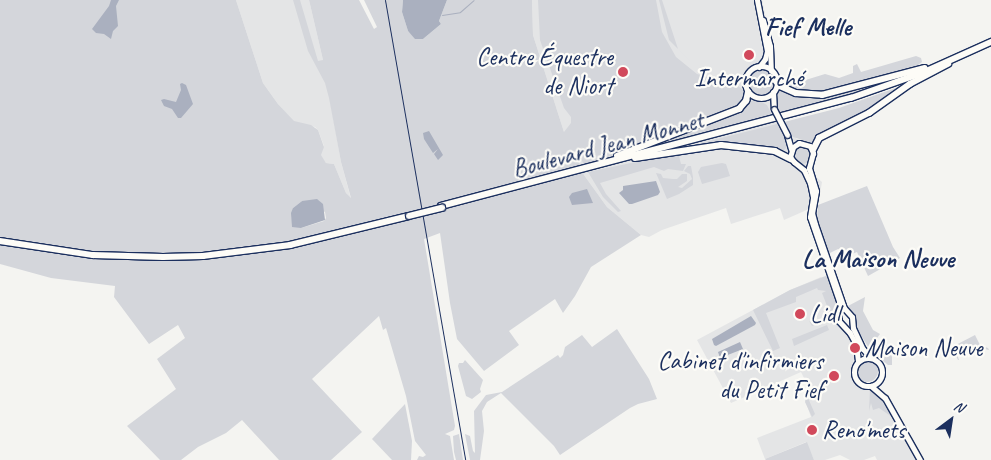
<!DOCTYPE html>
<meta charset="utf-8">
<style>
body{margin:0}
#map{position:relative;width:991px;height:460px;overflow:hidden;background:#f4f4f1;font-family:Caveat,sans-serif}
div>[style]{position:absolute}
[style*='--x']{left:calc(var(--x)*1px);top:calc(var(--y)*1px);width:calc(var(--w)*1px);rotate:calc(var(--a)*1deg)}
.built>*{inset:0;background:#e4e5e6}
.green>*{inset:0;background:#d4d6db}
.round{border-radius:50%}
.water>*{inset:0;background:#aab0bf}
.stream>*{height:1px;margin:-0.5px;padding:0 0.5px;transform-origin:0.5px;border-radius:0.5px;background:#aab0bf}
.roads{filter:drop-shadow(1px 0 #1b2f5e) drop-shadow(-1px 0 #1b2f5e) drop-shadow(0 1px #1b2f5e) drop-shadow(0 -1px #1b2f5e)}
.secondary>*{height:5px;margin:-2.5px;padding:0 2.5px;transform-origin:2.5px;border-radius:2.5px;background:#fdfcf7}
.secondary>.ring{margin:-2.5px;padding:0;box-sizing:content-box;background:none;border:5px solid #fdfcf7;border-radius:50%}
.primary>*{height:5.5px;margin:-2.75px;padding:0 2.75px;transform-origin:2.75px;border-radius:2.75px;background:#fdfcf7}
.rail>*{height:1px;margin:-0.5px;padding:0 0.5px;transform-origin:0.5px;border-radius:0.5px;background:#1b2f5e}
.bridges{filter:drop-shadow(1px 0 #1b2f5e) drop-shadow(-1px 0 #1b2f5e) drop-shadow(0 1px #1b2f5e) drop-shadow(0 -1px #1b2f5e)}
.secondary-bridge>*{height:5px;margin:-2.5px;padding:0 2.5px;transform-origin:2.5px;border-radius:2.5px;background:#fdfcf7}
.primary-bridge>*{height:5.5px;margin:-2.75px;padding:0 2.75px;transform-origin:2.75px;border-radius:2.75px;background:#fdfcf7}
.dots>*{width:14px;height:14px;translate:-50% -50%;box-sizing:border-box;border:2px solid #fdfcf7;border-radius:50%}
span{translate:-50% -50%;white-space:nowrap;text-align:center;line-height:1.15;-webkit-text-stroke:4.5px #fdfcf7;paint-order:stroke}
.poi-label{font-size:25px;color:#1b2f5e}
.right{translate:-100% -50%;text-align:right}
.left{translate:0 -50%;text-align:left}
.street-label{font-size:25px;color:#1b2f5e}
.neighbourhood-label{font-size:26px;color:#1b2f5e;font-weight:700}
.north{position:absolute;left:926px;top:395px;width:50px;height:50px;-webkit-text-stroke:4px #fdfcf7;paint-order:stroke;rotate:31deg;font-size:14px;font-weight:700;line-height:20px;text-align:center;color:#1b2f5e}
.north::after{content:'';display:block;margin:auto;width:18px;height:22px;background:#1b2f5e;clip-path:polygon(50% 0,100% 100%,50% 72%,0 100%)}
</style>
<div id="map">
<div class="built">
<div style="clip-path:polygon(236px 0,309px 0,323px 60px,341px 162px,351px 199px,346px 193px,334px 164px,326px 163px,320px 155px,324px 146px,318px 130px,315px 127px,294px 122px,278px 104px,263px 83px)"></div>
<div style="clip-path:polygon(532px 0,762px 0,774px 55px,773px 65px,779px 77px,780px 88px,775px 96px,777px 108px,790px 133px,797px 139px,807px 140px,818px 147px,813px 168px,816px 177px,822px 182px,818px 205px,784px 220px,780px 208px,731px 224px,726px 208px,662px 230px,649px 237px,641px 235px,607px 207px,584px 175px,564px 132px,533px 35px)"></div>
<div style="clip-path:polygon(821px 277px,842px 328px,845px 330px,855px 347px,852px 377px,858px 385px,872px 389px,877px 393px,917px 460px,877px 460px,875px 456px,864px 460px,850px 460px,840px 455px,825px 460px,814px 460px,806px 442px,765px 459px,757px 438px,811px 417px,805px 400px,809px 388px,801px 372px,731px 403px,697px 340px,790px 290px)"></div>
</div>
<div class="green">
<div style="clip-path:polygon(evenodd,0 0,236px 0,263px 83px,278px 104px,294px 121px,311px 125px,318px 130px,324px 147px,321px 155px,326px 163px,334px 164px,346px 193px,351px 198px,341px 162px,329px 98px,325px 83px,308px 51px,293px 0,300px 0,318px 61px,323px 60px,309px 0,359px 0,374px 29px,377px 27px,364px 0,403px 0,402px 12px,408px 31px,418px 39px,423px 39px,441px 24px,439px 21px,447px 0,532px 0,533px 35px,564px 132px,571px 123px,571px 117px,564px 108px,540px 40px,538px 0,656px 0,662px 32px,676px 57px,697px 74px,738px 86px,743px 90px,745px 98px,740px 105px,716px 116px,637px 148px,584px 164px,580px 158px,578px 160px,584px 175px,607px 207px,641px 235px,591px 267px,575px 296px,563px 313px,555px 299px,509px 331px,519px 345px,484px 371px,457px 339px,450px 303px,440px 233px,424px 239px,455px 426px,454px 430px,445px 434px,450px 436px,454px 460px,417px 460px,419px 456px,423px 457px,426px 455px,415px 441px,406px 396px,386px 328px,383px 330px,379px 316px,312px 379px,362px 432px,331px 460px,279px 460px,242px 420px,226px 433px,198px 447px,181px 460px,160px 460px,127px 426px,176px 389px,157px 359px,185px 338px,178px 325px,149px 344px,114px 297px,115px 286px,51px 278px,0 264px,0 0,302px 201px,325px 212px,326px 218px,324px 221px,301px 228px,293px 208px,302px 201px)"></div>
<div style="clip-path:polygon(659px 0,662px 0,678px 49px,690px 61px,669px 40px)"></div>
<div style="clip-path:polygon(916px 56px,921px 58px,922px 62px,914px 68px,877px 76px,820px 93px,801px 91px,786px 86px,825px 74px,839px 78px,853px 73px,853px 66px,857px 64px,861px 72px)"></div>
<div class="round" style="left:748px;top:70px;width:26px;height:26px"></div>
<div style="clip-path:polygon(909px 75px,858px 93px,780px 115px,776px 104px,775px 96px,780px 88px,807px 97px,820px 97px)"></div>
<div style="clip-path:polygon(907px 84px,868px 110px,817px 136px,812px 143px,793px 137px,784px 122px,839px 108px)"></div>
<div style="clip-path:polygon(751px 101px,760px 101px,767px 105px,773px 117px,640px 151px,723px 119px,743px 109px)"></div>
<div style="clip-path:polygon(777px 124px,787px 142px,787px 147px,784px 150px,727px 143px,685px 147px)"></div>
<div class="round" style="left:793px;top:146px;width:18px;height:18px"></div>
<div style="clip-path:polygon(674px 154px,679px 156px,681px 164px,686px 164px,683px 171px,668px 169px,664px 171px,654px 167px,600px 183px,606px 194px,621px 211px,618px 212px,603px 197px,588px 172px)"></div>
<div style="clip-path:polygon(722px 163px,726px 164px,730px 176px,702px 184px,698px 172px,701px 167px)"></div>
<div style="clip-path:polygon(688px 166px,691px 166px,693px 177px,693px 185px,679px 194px,667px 199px,656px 173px,661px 174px,663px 178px,673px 179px,677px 179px,682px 174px,687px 174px,687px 181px,678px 187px,682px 188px,692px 179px,690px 174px,684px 171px)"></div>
<div style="clip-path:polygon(867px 186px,893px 247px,900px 258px,868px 276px,857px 252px,845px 257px,843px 251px,838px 249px,828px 254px,820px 234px,817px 218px,818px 205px)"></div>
<div style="clip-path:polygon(828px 275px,839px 308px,837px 317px,828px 322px,829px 318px,812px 326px,809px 321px,812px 323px,828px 316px,829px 311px,822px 293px,826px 291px,818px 290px,817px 288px,796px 297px,796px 302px,766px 313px,780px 348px,773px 351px,753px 310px,790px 290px)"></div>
<div style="clip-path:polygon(865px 297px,863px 311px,873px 330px,880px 334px,877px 338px,878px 343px,881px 345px,885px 343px,888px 347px,892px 357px,892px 365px,888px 365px,870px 350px,855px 326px,856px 317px,848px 306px)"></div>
<div style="clip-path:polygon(827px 325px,829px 330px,794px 346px,792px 339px)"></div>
<div style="clip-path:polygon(617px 329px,649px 379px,657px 399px,638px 404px,630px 408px,560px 455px,554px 446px,501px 393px,487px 402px,482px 411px,484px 431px,480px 460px,470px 460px,465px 434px,470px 436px,473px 451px,475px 453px,474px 411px,486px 395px,502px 392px,558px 355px,560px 358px,563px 355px,565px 347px,582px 335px,592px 347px)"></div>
<div style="clip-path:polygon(975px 335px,980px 345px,988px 348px,989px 350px,980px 348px,975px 350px,973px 347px,957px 354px,959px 360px,958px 360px,952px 347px)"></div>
<div class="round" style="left:856px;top:360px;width:22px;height:22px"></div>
<div style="clip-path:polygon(465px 360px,483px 380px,480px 389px,481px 392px,472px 399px,466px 396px,458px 366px,459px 363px,463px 363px)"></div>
<div style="clip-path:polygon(809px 388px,820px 393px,820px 398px,808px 398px,815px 414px,812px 417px,805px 402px)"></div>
<div style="clip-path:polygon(870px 388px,877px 393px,892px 417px,879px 408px,873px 410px,871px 403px,869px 411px)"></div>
<div style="clip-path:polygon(405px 404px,412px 441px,411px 460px,392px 460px,372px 439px)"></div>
<div style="clip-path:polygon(459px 434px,463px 460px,456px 460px,454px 452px,453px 436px)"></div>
<div style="clip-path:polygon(807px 442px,814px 460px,766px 460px,765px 459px)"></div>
</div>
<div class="water">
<div style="clip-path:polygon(111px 0,119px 0,116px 6px,118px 26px,113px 31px,111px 39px,104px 34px,96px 33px,92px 29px,109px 6px)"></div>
<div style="clip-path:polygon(403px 0,447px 0,439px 21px,441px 24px,423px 39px,415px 39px,408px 31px,402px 12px)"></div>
<div style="clip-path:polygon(182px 83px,186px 85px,193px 104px,181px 118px,178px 118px,172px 109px,164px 106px,161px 100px,164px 99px,176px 102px,181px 90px,180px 84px)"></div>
<div style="clip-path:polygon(429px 131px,443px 155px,438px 160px,434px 154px,438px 149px,433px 153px,424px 139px,423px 133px)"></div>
<div style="clip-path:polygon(656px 181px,660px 192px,658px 195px,632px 204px,629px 204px,619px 193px,623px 190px,623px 186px)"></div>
<div style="clip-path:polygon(587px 189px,593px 203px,572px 205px,569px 197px,572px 193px)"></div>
<div style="clip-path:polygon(317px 199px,323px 204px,325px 220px,301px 228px,292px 227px,291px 213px,293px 208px,302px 201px)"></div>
<div style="clip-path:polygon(751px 316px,756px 323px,755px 325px,716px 346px,714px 345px,712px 339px)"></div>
<div style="clip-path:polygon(740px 342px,743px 349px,720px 358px,718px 352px)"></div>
</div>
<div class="stream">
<div style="--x:442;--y:15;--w:18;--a:-9"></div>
<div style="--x:460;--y:12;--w:18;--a:-41"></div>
</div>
<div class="roads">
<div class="secondary">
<div style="--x:757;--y:0;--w:52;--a:78.9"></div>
<div style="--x:767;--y:51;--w:8;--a:104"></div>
<div style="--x:765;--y:59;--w:10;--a:127"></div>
<div style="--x:763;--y:20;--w:27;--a:75"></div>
<div style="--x:770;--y:46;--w:25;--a:88"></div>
<div class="ring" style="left:745px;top:66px;width:27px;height:27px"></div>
<div style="--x:773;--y:92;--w:17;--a:87"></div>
<div style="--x:787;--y:135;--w:15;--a:74"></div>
<div class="ring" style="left:854px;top:358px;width:23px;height:23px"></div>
<div style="--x:858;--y:361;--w:17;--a:-97"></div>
<div style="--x:856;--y:344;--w:13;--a:-119"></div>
<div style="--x:850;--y:333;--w:16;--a:-133"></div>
<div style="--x:839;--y:321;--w:20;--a:-90"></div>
<div style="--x:839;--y:301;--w:89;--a:-109"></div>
<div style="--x:810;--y:217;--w:20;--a:-81"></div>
<div style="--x:813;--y:197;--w:14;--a:-102"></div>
<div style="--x:810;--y:183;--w:14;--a:-115"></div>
<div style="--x:804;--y:170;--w:13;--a:-141"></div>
<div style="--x:794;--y:162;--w:6;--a:-129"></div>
<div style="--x:790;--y:157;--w:10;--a:-73"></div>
<div style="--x:793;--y:147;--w:7;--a:-34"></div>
<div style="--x:799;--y:143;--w:11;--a:15"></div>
<div style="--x:810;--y:146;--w:8;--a:67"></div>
<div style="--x:813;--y:153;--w:16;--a:105"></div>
<div style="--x:809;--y:168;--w:24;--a:73"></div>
<div style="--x:816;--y:191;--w:22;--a:100"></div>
<div style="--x:812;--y:213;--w:11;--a:75"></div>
<div style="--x:815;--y:224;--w:89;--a:71"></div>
<div style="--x:844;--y:308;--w:12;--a:48"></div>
<div style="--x:852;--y:317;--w:11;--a:85"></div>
<div style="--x:853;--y:328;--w:23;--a:65"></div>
<div style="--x:863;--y:349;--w:12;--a:48"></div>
<div style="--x:871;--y:386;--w:18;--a:41"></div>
<div style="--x:885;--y:398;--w:71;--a:60.6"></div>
</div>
<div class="primary">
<div style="--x:776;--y:81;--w:6;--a:51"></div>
<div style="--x:780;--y:86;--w:17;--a:24"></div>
<div style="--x:796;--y:93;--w:26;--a:4"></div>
<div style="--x:822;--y:95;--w:106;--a:-14.7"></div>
<div style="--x:813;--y:150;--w:13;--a:-63"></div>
<div style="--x:819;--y:138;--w:56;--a:-26.6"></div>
<div style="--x:869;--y:113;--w:50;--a:-35.3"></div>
<div style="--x:910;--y:84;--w:43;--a:-27.8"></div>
<div style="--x:617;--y:156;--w:131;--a:-21.1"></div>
<div style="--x:739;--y:109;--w:11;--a:-49"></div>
<div style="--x:746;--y:101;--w:9;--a:-77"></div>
<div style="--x:635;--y:158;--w:87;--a:-8.6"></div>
<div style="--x:721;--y:145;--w:54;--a:6.3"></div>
<div style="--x:775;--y:151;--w:18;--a:27"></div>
<div style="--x:441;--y:206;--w:424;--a:-14.8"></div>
<div style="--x:851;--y:98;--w:75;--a:-19.4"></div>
<div style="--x:922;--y:73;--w:76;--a:-24.2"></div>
<div style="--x:0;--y:241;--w:94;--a:8.6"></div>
<div style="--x:93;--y:255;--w:70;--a:1.6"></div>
<div style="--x:163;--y:257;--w:40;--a:-1.4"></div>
<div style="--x:203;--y:256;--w:88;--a:-7.2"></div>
<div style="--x:290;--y:245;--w:122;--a:-13.7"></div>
</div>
</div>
<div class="rail">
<div style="--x:385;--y:0;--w:467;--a:80.1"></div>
</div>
<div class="bridges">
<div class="secondary-bridge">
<div style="--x:774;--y:109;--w:29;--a:63"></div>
</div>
<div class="primary-bridge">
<div style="--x:409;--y:216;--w:34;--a:-14"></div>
</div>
</div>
<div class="dots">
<div style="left:749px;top:55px;background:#d1495b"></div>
<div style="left:623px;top:72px;background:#d1495b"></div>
<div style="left:800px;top:314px;background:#d1495b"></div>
<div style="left:855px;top:348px;background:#d1495b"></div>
<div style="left:834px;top:376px;background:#d1495b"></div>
<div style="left:812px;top:430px;background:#d1495b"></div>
</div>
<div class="poi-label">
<span class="right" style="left:613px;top:72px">Centre Équestre<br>de Niort</span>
<span style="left:749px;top:78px">Intermarché</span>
<span class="left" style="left:810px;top:314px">Lidl</span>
<span class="left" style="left:865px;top:348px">Maison Neuve</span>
<span class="right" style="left:823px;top:376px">Cabinet d'infirmiers<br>du Petit Fief</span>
<span class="left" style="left:822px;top:430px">Reno'mets</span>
</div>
<div class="street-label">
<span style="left:608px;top:145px;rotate:-15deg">Boulevard Jean Monnet</span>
</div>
<div class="neighbourhood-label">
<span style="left:808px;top:27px">Fief Melle</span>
<span style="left:878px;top:259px">La Maison Neuve</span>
</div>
<div class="north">N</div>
</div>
